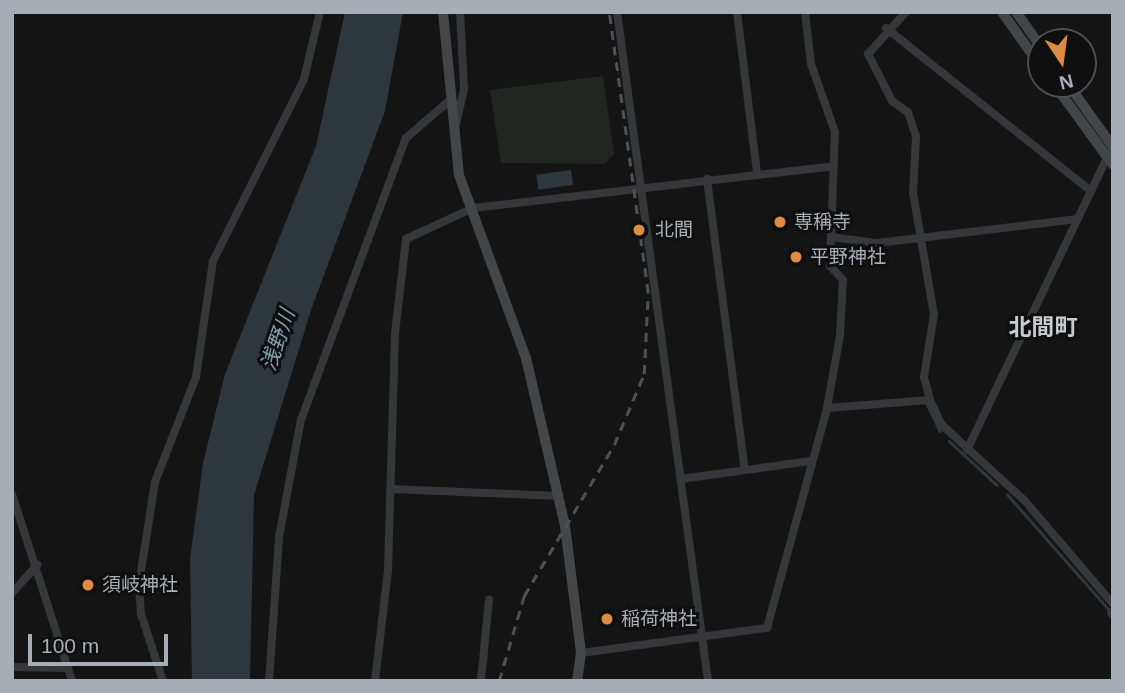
<!DOCTYPE html>
<meta charset="utf-8">
<style>
body{margin:0}
#map{position:relative;width:1125px;height:693px;overflow:hidden;background:#141415;font-family:Arial,"Noto Sans JP",sans-serif}
div>[style]{position:absolute}
[style*='--x']{left:calc(var(--x)*1px);top:calc(var(--y)*1px);width:calc(var(--w)*1px);rotate:calc(var(--a)*1deg)}
.green>*{inset:0;background:#212720}
.water>*{inset:0;background:#2e383c;transform-origin:0 0}
.stream>*{height:2.5px;margin:-1.25px;padding:0 1.25px;transform-origin:1.25px;border-radius:1.25px;background:#2e383c}
.canal>*{height:10px;margin:-5px;padding:0 5px;transform-origin:5px;border-radius:5px;background:#2e383c}
.street>*{height:8px;margin:-4px;padding:0 4px;transform-origin:4px;border-radius:4px;background:#35373a}
.secondary>*{height:10px;margin:-5px;padding:0 5px;transform-origin:5px;border-radius:5px;background:#434649}
.rail>*{height:2.5px;margin-top:-1.25px;transform-origin:0;background:repeating-linear-gradient(90deg,#4e5154 0 9px,transparent 0 16px)}
.dots>*{width:19px;height:19px;translate:-50% -50%;box-sizing:border-box;border:4px solid #0f0f10;border-radius:50%}
span{translate:-50% -50%;white-space:nowrap;text-align:center;line-height:1.15;-webkit-text-stroke:6px #0f0f10;paint-order:stroke}
.poi-label{font-size:19px;color:#a7adb4}
.left{translate:0 -50%;text-align:left}
.water-label{font-size:21px;color:#81a0ac;font-style:italic}
.quarter-label{font-size:23px;color:#c7cbd0;font-weight:700}
.frame{position:absolute;inset:0;border:14px solid #a7adb4;pointer-events:none}
.north{position:absolute;left:1027px;top:28px;width:70px;height:70px;box-sizing:border-box;background:#0f0f10;border:2px solid #4c4e52;border-radius:50%;rotate:167deg;font-size:19px;font-weight:700;line-height:28px;text-align:center;color:#a7adb4}
.north::after{content:'';display:block;margin:auto;width:24px;height:32px;background:#de8c43;clip-path:polygon(50% 0,100% 100%,50% 72%,0 100%)}
.scale{position:absolute;left:28px;top:634px;width:140px;height:32px;box-sizing:border-box;border:4px solid #a7adb4;border-top:0;padding-left:9px;font-size:21px;line-height:24px;white-space:nowrap;color:#a7adb4;-webkit-text-stroke:5px #0f0f10;paint-order:stroke}
</style>
<div id="map">
<div class="green">
<div style="clip-path:polygon(603px 76px,614px 154px,605px 164px,501px 163px,490px 90px)"></div>
</div>
<div class="water">
<div style="clip-path:polygon(345px 12px,403px 12px,385px 111px,311px 310px,254px 495px,250px 681px,192px 681px,190px 559px,203px 463px,225px 374px,316px 146px)"></div>
<div style="left:571px;top:170px;width:15px;height:35px;rotate:82deg"></div>
</div>
<div class="stream">
<div style="--x:927;--y:404;--w:30;--a:64"></div>
<div style="--x:949;--y:441;--w:65;--a:42.5"></div>
<div style="--x:1007;--y:494;--w:159;--a:48.6"></div>
</div>
<div class="canal">
<div style="--x:1112;--y:613;--w:1;--a:45"></div>
</div>
<div class="street">
<div style="--x:617;--y:12;--w:675;--a:82.25"></div>
<div style="--x:737;--y:12;--w:161;--a:82.9"></div>
<div style="--x:906;--y:12;--w:57;--a:132.1"></div>
<div style="--x:868;--y:54;--w:53;--a:62.9"></div>
<div style="--x:892;--y:101;--w:19;--a:35"></div>
<div style="--x:908;--y:112;--w:26;--a:72"></div>
<div style="--x:916;--y:137;--w:56;--a:93.1"></div>
<div style="--x:913;--y:193;--w:123;--a:80.2"></div>
<div style="--x:934;--y:314;--w:64;--a:99"></div>
<div style="--x:924;--y:377;--w:24;--a:75"></div>
<div style="--x:930;--y:400;--w:26;--a:65"></div>
<div style="--x:941;--y:424;--w:114;--a:42.5"></div>
<div style="--x:1025;--y:501;--w:135;--a:49.5"></div>
<div style="--x:886;--y:28;--w:262;--a:38.5"></div>
<div style="--x:456;--y:124;--w:37;--a:-77"></div>
<div style="--x:464;--y:88;--w:76;--a:-93"></div>
<div style="--x:707;--y:179;--w:293;--a:82.6"></div>
<div style="--x:831;--y:237;--w:46;--a:7.4"></div>
<div style="--x:877;--y:243;--w:202;--a:-6.8"></div>
<div style="--x:827;--y:408;--w:103;--a:-4.4"></div>
<div style="--x:967;--y:450;--w:329;--a:-64.4"></div>
<div style="--x:681;--y:479;--w:131;--a:-7.9"></div>
<div style="--x:392;--y:489;--w:166;--a:2.4"></div>
<div style="--x:12;--y:494;--w:196;--a:72.2"></div>
<div style="--x:12;--y:593;--w:38;--a:-48"></div>
<div style="--x:581;--y:653;--w:188;--a:-7.7"></div>
<div style="--x:767;--y:628;--w:228;--a:-74.7"></div>
<div style="--x:827;--y:408;--w:74;--a:-79.9"></div>
<div style="--x:840;--y:335;--w:55;--a:-86.9"></div>
<div style="--x:843;--y:280;--w:19;--a:-133"></div>
<div style="--x:830;--y:266;--w:134;--a:-87.9"></div>
<div style="--x:835;--y:132;--w:72;--a:-109.4"></div>
<div style="--x:811;--y:64;--w:52;--a:-96.6"></div>
<div style="--x:12;--y:667;--w:56;--a:1"></div>
<div style="--x:163;--y:681;--w:71;--a:-108.2"></div>
<div style="--x:141;--y:614;--w:30;--a:-94"></div>
<div style="--x:139;--y:584;--w:103;--a:-81.1"></div>
<div style="--x:155;--y:482;--w:113;--a:-68.7"></div>
<div style="--x:196;--y:377;--w:117;--a:-81.7"></div>
<div style="--x:213;--y:261;--w:203;--a:-63.4"></div>
<div style="--x:304;--y:79;--w:69;--a:-76.6"></div>
<div style="--x:269;--y:681;--w:144;--a:-86"></div>
<div style="--x:279;--y:537;--w:119;--a:-79.4"></div>
<div style="--x:301;--y:420;--w:301;--a:-69.6"></div>
<div style="--x:406;--y:138;--w:58;--a:-40.8"></div>
<div style="--x:375;--y:681;--w:112;--a:-83.3"></div>
<div style="--x:388;--y:570;--w:237;--a:-88.3"></div>
<div style="--x:395;--y:333;--w:95;--a:-83.3"></div>
<div style="--x:406;--y:239;--w:74;--a:-24.8"></div>
<div style="--x:473;--y:208;--w:363;--a:-6.6"></div>
<div style="--x:481;--y:681;--w:82;--a:-84.4"></div>
</div>
<div class="secondary">
<div style="--x:443;--y:12;--w:164;--a:84.4"></div>
<div style="--x:459;--y:175;--w:195;--a:69.9"></div>
<div style="--x:526;--y:358;--w:172;--a:76.9"></div>
<div style="--x:565;--y:526;--w:128;--a:82.8"></div>
<div style="--x:581;--y:653;--w:28;--a:98"></div>
<div style="--x:1002;--y:12;--w:67;--a:54.7"></div>
<div style="--x:1016;--y:12;--w:43;--a:54.5"></div>
<div style="--x:1054;--y:84;--w:100;--a:53.9"></div>
<div style="--x:1068;--y:84;--w:77;--a:54.5"></div>
</div>
<div class="rail">
<div style="--x:499;--y:681;--w:89;--a:-73.6"></div>
<div style="--x:524;--y:596;--w:176;--a:-59.2"></div>
<div style="--x:614;--y:445;--w:77;--a:-67.1"></div>
<div style="--x:644;--y:374;--w:81;--a:-87.2"></div>
<div style="--x:648;--y:293;--w:284;--a:-97.9"></div>
</div>
<div class="dots">
<div style="left:780px;top:222px;background:#de8c43"></div>
<div style="left:639px;top:230px;background:#de8c43"></div>
<div style="left:796px;top:257px;background:#de8c43"></div>
<div style="left:88px;top:585px;background:#de8c43"></div>
<div style="left:607px;top:619px;background:#de8c43"></div>
</div>
<div class="poi-label">
<span class="left" style="left:794px;top:222px">専稱寺</span>
<span class="left" style="left:655px;top:230px">北間</span>
<span class="left" style="left:810px;top:257px">平野神社</span>
<span class="left" style="left:102px;top:585px">須岐神社</span>
<span class="left" style="left:621px;top:619px">稲荷神社</span>
</div>
<div class="water-label">
<span style="left:278px;top:340px;rotate:-71deg">浅野川</span>
</div>
<div class="quarter-label">
<span style="left:1043px;top:327px">北間町</span>
</div>
<div class="frame"></div>
<div class="north">N</div>
<div class="scale">100 m</div>
</div>
